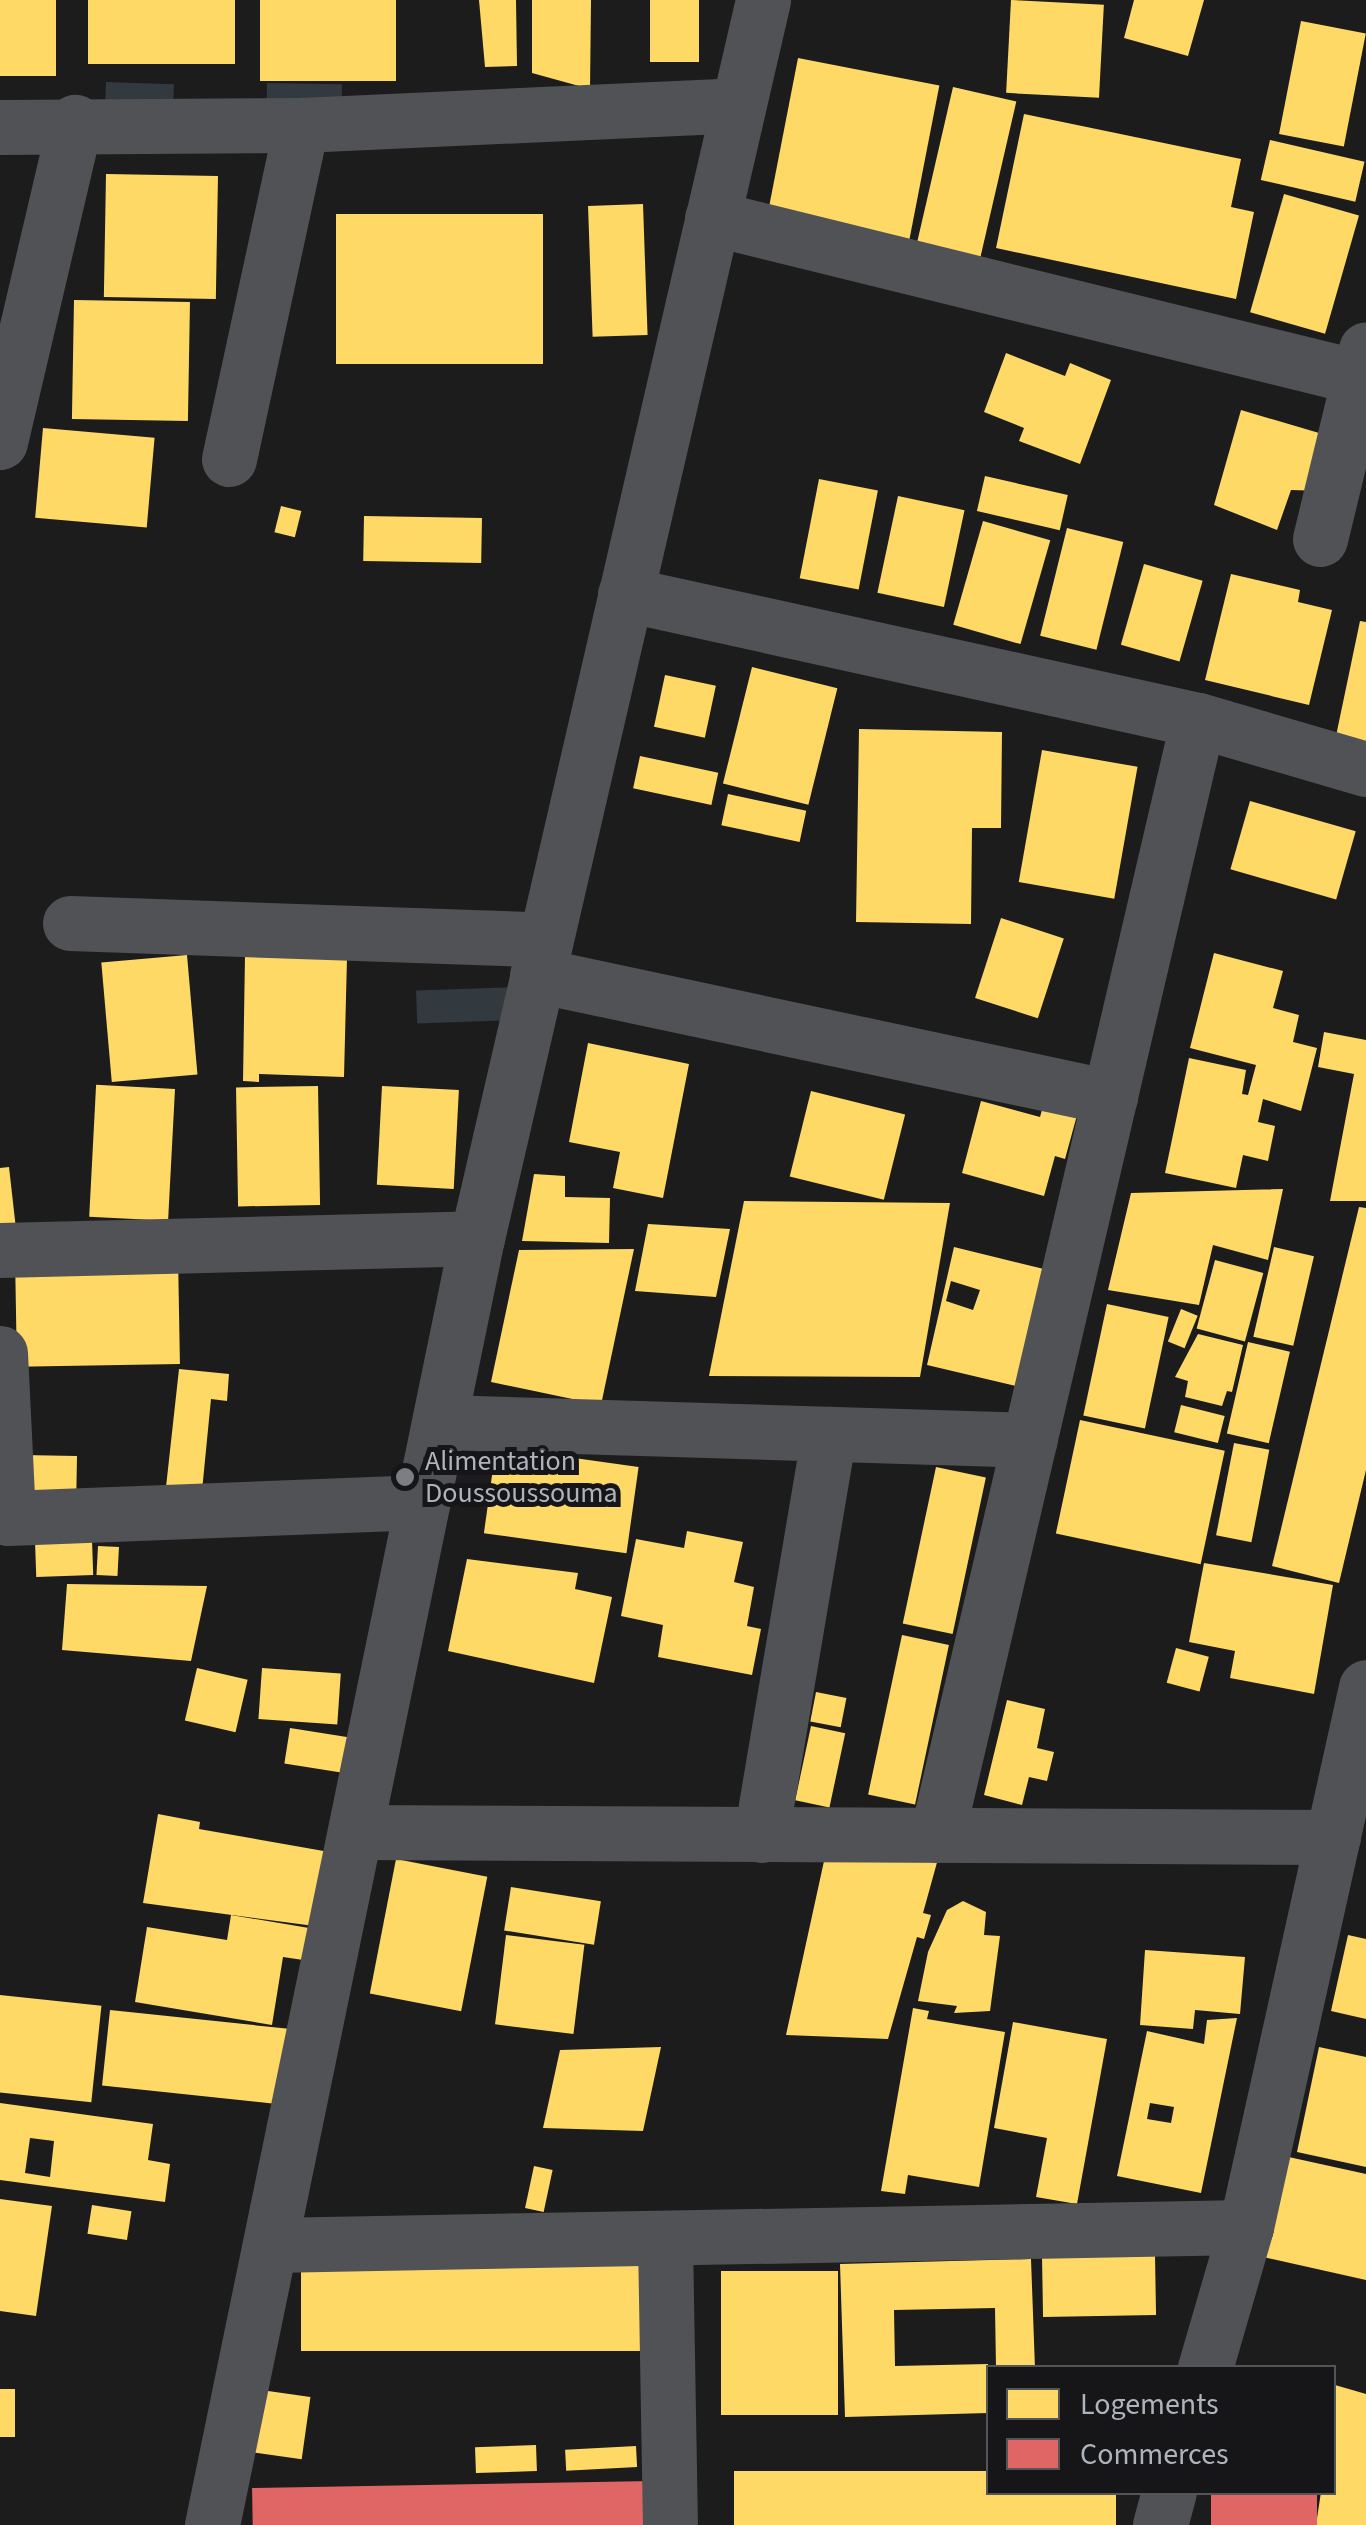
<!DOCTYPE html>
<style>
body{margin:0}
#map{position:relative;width:1366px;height:2525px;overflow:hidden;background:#1c1c1c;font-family:"Source Sans 3",sans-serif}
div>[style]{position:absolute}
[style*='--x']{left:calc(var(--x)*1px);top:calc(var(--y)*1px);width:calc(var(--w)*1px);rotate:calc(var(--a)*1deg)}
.water>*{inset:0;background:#32393f;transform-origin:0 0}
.homes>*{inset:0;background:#ffd966;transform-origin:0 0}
.shops>*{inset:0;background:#e06666;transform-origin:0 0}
.minor>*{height:55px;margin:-27.5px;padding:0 27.5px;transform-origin:27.5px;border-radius:27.5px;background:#515255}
.dots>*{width:28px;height:28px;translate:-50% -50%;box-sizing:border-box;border:5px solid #161618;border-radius:50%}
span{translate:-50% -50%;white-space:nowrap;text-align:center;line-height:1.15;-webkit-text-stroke:10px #161618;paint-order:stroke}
.poi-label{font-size:28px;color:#afb3bb}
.left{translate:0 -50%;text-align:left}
.legend{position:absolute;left:986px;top:2365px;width:350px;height:130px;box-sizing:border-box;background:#161618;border:2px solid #535559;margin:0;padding:12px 18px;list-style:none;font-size:30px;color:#afb3bb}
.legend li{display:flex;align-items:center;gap:20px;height:50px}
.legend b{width:50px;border:2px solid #535559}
</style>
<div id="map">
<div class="water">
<div style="left:106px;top:82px;width:68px;height:35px;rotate:2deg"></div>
<div style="left:267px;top:83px;width:75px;height:34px;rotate:1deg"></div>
<div style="left:514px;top:987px;width:33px;height:98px;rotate:88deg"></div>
</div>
<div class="homes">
<div style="left:0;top:0;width:56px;height:76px"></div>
<div style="left:88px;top:0;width:147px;height:64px"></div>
<div style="left:260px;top:0;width:136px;height:81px"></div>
<div style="clip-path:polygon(479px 0,516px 0,517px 66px,485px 67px)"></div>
<div style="clip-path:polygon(532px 0,591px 0,590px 89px,532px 73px)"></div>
<div style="left:650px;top:0;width:49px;height:62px"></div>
<div style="left:1011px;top:0;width:93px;height:93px;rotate:3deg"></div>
<div style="clip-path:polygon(1134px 0,1204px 0,1188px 56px,1124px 38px)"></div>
<div style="left:1301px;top:21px;width:66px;height:115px;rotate:11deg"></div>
<div style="left:798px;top:58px;width:144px;height:162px;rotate:11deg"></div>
<div style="left:953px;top:87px;width:65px;height:164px;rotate:13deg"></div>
<div style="clip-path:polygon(1024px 114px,1241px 159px,1231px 207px,1254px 212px,1236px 299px,996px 248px)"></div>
<div style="left:1270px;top:140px;width:97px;height:41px;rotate:13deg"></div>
<div style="left:106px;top:174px;width:112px;height:123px;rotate:1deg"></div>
<div style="left:1284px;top:194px;width:78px;height:123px;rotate:16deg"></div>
<div style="left:643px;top:204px;width:131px;height:55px;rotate:88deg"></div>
<div style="left:336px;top:214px;width:207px;height:150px"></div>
<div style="left:74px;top:300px;width:116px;height:119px;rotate:1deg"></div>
<div style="clip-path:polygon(1006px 353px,1065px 376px,1070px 363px,1111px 380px,1080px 464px,1019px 441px,1024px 428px,984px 412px)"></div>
<div style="clip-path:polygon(1241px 410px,1336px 438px,1324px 491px,1291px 490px,1277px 530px,1214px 505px)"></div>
<div style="left:43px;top:428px;width:112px;height:90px;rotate:5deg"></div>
<div style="left:985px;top:476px;width:85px;height:36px;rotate:13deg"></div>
<div style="left:819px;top:479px;width:60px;height:101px;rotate:11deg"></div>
<div style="left:898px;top:496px;width:68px;height:99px;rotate:12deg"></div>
<div style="left:281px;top:506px;width:21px;height:27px;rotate:14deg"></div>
<div style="left:364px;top:516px;width:118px;height:45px;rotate:1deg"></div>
<div style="left:983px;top:521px;width:70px;height:108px;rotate:16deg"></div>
<div style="left:1067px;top:528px;width:58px;height:111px;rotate:14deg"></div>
<div style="left:1144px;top:564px;width:61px;height:84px;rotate:16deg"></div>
<div style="clip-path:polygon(1231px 574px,1300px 590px,1298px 602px,1332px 610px,1309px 705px,1205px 680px)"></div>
<div style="clip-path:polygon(1360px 621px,1366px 622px,1366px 742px,1336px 736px)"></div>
<div style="left:752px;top:667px;width:88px;height:120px;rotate:14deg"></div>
<div style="left:665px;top:675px;width:52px;height:53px;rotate:12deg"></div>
<div style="clip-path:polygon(859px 729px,1002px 732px,1001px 828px,972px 828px,971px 924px,856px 922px)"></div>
<div style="left:1042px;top:750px;width:97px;height:134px;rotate:10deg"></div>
<div style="left:640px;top:756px;width:80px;height:33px;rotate:12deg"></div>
<div style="left:728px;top:794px;width:80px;height:32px;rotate:12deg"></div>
<div style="left:1250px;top:801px;width:110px;height:71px;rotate:16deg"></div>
<div style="left:1001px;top:918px;width:66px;height:84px;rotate:18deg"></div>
<div style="clip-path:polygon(1214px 953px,1283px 971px,1273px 1008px,1299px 1015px,1293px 1042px,1317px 1048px,1301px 1111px,1263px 1099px,1258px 1122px,1275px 1126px,1268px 1161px,1243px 1155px,1236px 1188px,1165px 1173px,1189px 1058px,1246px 1070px,1242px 1094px,1248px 1095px,1256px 1065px,1190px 1048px)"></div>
<div style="left:187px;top:955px;width:120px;height:86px;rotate:85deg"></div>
<div style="clip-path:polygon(245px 955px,347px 958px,344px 1077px,259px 1074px,259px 1082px,243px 1081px)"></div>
<div style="clip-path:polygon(1324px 1032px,1366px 1040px,1366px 1201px,1330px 1201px,1354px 1074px,1318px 1067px)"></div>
<div style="clip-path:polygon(588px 1043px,689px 1064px,663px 1198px,613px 1188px,620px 1152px,569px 1142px)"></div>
<div style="left:318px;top:1086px;width:119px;height:82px;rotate:89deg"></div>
<div style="left:382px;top:1086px;width:77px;height:99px;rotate:3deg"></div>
<div style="left:175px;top:1089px;width:132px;height:79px;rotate:93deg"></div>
<div style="left:811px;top:1091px;width:97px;height:88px;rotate:14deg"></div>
<div style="clip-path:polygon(1045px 1099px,1079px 1108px,1065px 1159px,1055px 1156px,1044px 1196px,962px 1173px,981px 1101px,1040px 1117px)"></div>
<div style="clip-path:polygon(9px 1167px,16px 1229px,0 1231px,0 1168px)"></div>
<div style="clip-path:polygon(534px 1174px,565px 1176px,565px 1197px,610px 1198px,609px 1243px,522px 1241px)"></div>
<div style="clip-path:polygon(1283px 1189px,1268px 1260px,1213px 1245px,1199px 1305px,1108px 1290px,1131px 1193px)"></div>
<div style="clip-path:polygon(744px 1201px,950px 1203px,920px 1377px,709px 1376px)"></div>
<div style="clip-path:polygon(1359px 1207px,1366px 1208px,1366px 1470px,1339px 1583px,1272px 1566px)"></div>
<div style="clip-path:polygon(648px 1224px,730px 1229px,716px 1297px,635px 1291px)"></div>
<div style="clip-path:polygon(evenodd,954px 1247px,1048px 1270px,1020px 1387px,927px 1365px,954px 1247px,951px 1281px,980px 1290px,973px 1310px,946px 1301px,951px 1281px)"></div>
<div style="left:1274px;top:1247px;width:41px;height:92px;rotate:13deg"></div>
<div style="clip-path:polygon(634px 1249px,601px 1405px,491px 1382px,519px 1250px)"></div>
<div style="left:178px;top:1254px;width:110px;height:163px;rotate:89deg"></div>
<div style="left:1215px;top:1260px;width:50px;height:71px;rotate:15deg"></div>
<div style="left:1107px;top:1304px;width:63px;height:114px;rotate:12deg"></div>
<div style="left:1181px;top:1309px;width:18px;height:35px;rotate:22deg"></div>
<div style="clip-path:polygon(1198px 1334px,1243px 1345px,1232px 1392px,1227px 1391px,1222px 1406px,1185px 1397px,1188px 1381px,1175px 1377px)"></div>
<div style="left:1248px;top:1342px;width:43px;height:94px;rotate:13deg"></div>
<div style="clip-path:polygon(179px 1369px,229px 1374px,227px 1401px,211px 1399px,202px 1491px,166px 1487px)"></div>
<div style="left:1181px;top:1405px;width:45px;height:28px;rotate:14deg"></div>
<div style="left:1080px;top:1420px;width:148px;height:116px;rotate:12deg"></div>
<div style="left:1234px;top:1443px;width:36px;height:94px;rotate:11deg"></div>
<div style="left:496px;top:1447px;width:144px;height:87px;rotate:8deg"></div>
<div style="left:22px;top:1455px;width:55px;height:36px;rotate:1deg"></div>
<div style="left:936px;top:1467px;width:51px;height:160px;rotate:12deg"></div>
<div style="clip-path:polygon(687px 1531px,743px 1542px,734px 1582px,754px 1587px,747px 1626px,761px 1629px,752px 1675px,658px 1657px,663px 1625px,621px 1616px,636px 1539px,684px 1548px)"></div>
<div style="left:92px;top:1540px;width:35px;height:57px;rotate:88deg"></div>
<div style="left:98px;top:1546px;width:21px;height:29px;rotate:3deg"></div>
<div style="clip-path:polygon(467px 1559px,578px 1573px,575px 1589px,612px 1597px,594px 1683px,448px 1651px)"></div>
<div style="clip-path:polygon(1204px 1563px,1333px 1585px,1314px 1694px,1230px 1678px,1235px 1651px,1189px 1642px)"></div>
<div style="clip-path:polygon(67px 1584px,207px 1586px,191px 1661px,62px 1650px)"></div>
<div style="left:902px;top:1635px;width:48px;height:163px;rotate:12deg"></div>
<div style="left:1176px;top:1648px;width:34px;height:36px;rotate:15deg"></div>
<div style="left:197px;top:1668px;width:52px;height:54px;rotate:13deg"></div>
<div style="left:262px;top:1668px;width:79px;height:51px;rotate:4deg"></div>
<div style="left:816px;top:1692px;width:31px;height:30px;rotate:11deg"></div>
<div style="clip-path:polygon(1007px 1700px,1045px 1709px,1037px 1748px,1054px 1752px,1047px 1781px,1029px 1777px,1022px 1805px,984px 1795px)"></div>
<div style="left:811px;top:1726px;width:35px;height:76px;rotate:12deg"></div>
<div style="left:290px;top:1728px;width:75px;height:36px;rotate:9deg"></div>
<div style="clip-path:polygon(158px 1814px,200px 1822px,199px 1829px,335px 1853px,322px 1927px,143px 1903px)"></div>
<div style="clip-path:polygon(941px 1848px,923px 1913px,931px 1915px,924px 1939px,917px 1937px,888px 2039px,786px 2035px,826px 1852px)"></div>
<div style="left:396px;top:1859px;width:93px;height:137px;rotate:11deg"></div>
<div style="left:511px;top:1887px;width:91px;height:44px;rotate:9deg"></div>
<div style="clip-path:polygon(963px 1901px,986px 1912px,984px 1935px,1000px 1936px,990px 2011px,954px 2013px,957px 2006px,918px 2001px,928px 1952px,947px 1910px)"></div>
<div style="clip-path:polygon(231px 1915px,315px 1929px,310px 1961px,283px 1957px,272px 2025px,135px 2002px,147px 1927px,227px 1940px)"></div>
<div style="left:506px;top:1935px;width:79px;height:90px;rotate:7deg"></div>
<div style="clip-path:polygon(1348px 1935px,1366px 1939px,1366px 2019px,1331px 2011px)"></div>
<div style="clip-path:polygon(1145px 1950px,1245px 1957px,1240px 2014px,1195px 2010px,1193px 2029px,1140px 2025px)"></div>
<div style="left:0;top:1995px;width:102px;height:97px;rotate:6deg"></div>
<div style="clip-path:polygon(913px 2008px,929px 2011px,927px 2019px,1005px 2032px,979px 2187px,908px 2175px,905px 2194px,881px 2191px)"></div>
<div style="left:110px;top:2010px;width:187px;height:76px;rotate:6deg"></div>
<div style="clip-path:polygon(evenodd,1237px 2018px,1201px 2193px,1117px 2176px,1147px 2031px,1204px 2044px,1207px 2020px,1237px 2018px,1150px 2103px,1174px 2107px,1171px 2123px,1147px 2119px,1150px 2103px)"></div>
<div style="clip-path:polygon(1013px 2022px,1107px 2039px,1077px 2204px,1036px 2197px,1047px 2138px,994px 2128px)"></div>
<div style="clip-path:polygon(661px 2047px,643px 2131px,543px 2128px,560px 2050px)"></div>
<div style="clip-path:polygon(1319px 2047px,1366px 2057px,1366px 2167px,1297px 2152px)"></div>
<div style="clip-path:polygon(evenodd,0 2103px,153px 2124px,148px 2160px,170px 2164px,165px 2202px,0 2180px,0 2103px,30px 2138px,54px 2141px,50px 2177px,25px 2173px,30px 2138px)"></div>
<div style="clip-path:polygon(1275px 2154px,1366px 2174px,1366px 2280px,1254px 2255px)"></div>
<div style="left:534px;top:2166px;width:19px;height:43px;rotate:12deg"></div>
<div style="clip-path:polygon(0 2199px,52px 2206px,36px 2316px,0 2311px)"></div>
<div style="left:92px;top:2205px;width:40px;height:29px;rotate:9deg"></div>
<div style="left:1155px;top:2255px;width:60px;height:113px;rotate:89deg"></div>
<div style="clip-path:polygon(1031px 2259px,1035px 2368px,996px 2368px,995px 2308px,894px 2310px,895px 2366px,988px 2364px,988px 2413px,845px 2417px,840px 2264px)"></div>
<div style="left:301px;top:2264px;width:340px;height:87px"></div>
<div style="left:838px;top:2271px;width:144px;height:117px;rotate:90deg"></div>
<div style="clip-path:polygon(1335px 2385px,1366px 2394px,1366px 2525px,1316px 2525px,1321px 2492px,1334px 2492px)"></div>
<div style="left:0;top:2389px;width:15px;height:48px"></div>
<div style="left:254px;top:2389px;width:57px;height:63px;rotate:8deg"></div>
<div style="left:536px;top:2445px;width:26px;height:61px;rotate:88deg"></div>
<div style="left:636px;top:2446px;width:21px;height:71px;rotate:87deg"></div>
<div style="clip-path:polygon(734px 2471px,988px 2471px,988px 2492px,1116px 2492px,1116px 2525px,734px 2525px)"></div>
</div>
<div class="shops">
<div style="left:653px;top:2481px;width:44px;height:401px;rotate:89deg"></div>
<div style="left:1211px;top:2492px;width:106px;height:33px"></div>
</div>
<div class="minor">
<div style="--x:0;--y:127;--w:301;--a:-0.4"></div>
<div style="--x:301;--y:125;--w:437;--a:-2.6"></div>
<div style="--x:712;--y:218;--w:674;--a:13.83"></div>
<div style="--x:0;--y:442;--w:329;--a:-76.8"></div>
<div style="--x:229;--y:459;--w:342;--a:-77.8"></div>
<div style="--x:1320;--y:539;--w:195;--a:-76.4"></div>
<div style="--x:625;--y:594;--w:587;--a:12.4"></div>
<div style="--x:1198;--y:720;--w:175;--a:16.3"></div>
<div style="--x:70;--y:923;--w:475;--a:2"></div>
<div style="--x:537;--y:975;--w:586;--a:12.02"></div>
<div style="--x:0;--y:1250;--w:477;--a:-1.4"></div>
<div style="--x:0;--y:1353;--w:165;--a:87.2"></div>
<div style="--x:8;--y:1518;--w:415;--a:-2.2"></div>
<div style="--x:442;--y:1422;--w:588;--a:1.75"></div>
<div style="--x:355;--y:1832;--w:978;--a:0.29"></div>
<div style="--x:761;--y:1835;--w:407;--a:-80.4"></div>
<div style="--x:937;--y:1835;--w:1145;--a:-76.83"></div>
<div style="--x:665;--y:2241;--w:284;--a:89"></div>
<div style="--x:270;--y:2245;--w:976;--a:-1.06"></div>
<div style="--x:1205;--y:2368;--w:147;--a:-73.8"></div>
<div style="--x:1246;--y:2227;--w:553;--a:-77.47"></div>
<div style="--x:212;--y:2525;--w:1314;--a:-78.37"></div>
<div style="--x:477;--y:1238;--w:1271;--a:-76.99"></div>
<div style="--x:1160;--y:2525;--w:34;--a:-75"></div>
</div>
<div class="dots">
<div style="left:405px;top:1477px;background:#7c7e83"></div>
</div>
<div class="poi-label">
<span class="left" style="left:425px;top:1477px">Alimentation<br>Doussoussouma</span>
</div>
<ul class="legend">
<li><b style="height:28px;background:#ffd966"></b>Logements</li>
<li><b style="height:28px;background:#e06666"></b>Commerces</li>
</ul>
</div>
